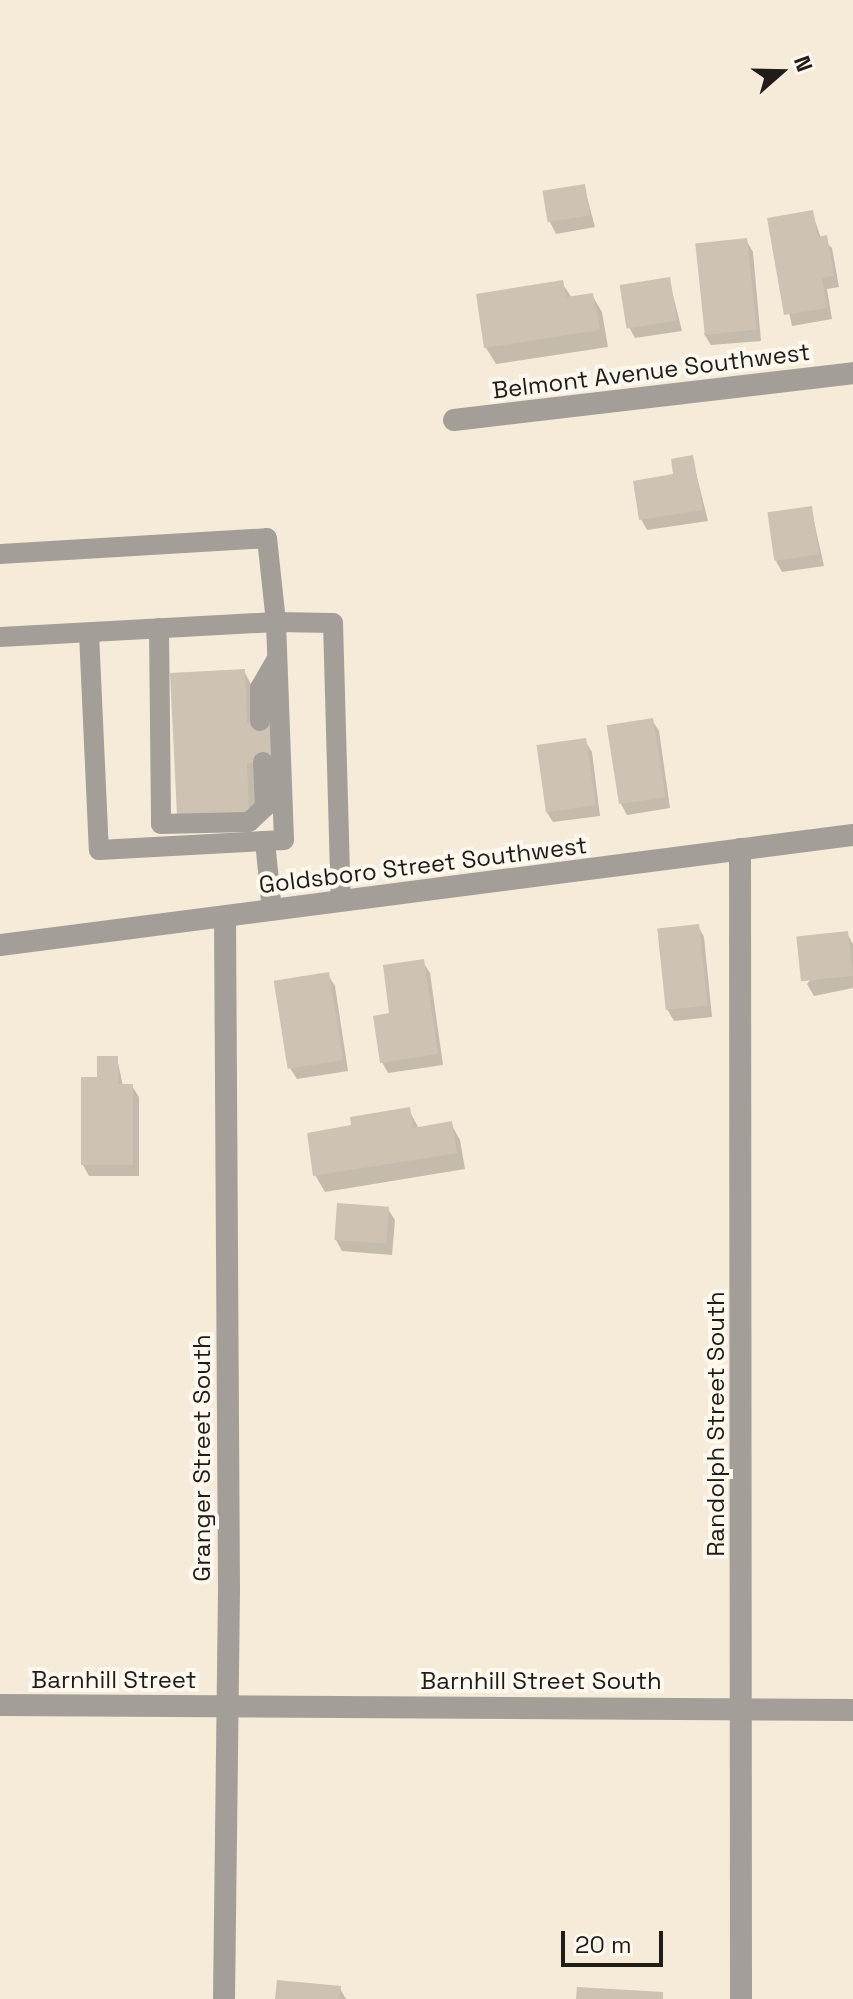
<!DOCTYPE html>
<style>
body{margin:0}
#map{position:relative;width:853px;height:1999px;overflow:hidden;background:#f6ead9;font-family:"Space Grotesk",sans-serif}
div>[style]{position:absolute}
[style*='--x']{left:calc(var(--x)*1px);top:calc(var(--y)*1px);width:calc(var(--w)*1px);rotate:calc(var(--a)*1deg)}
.shadow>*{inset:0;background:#0003}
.building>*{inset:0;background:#cec2b3;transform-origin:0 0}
.service>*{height:20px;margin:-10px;padding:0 10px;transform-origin:10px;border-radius:10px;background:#a39e98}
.minor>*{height:22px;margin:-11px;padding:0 11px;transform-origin:11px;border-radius:11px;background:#a39e98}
.tertiary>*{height:22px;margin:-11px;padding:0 11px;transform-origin:11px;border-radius:11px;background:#a39e98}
span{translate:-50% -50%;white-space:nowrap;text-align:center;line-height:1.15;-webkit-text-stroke:8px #fff8ee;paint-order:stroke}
.street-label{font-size:24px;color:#201c16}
.north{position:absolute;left:741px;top:32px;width:80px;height:80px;-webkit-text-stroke:6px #fff8ee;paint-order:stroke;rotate:70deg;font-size:22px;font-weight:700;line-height:32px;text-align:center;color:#201c16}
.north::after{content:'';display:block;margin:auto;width:28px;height:36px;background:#201c16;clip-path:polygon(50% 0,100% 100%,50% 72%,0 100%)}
.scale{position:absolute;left:561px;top:1931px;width:102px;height:36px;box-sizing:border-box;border:4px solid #201c16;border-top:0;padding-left:10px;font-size:24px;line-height:28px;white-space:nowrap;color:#201c16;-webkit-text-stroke:6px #fff8ee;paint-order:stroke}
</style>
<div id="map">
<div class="shadow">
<div style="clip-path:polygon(584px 186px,595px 227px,556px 234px,550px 222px)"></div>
<div style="clip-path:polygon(812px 212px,821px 238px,832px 248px,839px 287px,827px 289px,832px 319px,792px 326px,769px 220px)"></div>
<div style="clip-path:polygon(746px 240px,753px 252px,761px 341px,711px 345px,704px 334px)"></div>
<div style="clip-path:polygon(669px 279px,682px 331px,635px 338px,629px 327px)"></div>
<div style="clip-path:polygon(562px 283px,572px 298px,592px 295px,602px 312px,608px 347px,496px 364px,486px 348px)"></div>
<div style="clip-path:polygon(692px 457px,708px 521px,647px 530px,641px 519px)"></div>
<div style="clip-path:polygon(811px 508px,824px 566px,782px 572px,776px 561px)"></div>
<div style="clip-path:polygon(244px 671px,253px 688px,257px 828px,189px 831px)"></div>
<div style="clip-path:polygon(652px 720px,659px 731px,670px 808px,627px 815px,621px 804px)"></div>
<div style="clip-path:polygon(585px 741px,592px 752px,600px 816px,553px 822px,546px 811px)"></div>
<div style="clip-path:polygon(698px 926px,704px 937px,712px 1017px,674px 1021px,667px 1009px)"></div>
<div style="clip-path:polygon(847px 933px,853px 944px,853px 988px,814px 996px,807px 984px)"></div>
<div style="clip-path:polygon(423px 962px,430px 973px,443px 1065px,388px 1073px,382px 1062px,392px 1015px)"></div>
<div style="clip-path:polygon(328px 975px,335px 986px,348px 1071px,297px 1079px,290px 1068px)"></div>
<div style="clip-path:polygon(117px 1058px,123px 1086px,132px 1086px,139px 1097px,139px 1176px,89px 1176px,83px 1165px,99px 1079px)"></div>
<div style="clip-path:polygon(409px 1110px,419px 1129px,451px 1124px,460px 1140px,465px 1169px,325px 1192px,315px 1175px,353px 1127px)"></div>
<div style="clip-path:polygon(388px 1209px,395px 1220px,392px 1255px,342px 1251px,336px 1240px)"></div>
<div style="clip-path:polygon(339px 1987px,346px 1999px,277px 1999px)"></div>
</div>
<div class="building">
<div style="left:585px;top:184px;width:32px;height:43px;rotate:81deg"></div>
<div style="clip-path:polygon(813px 210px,818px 237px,827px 235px,834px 276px,822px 278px,827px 308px,784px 315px,767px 218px)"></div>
<div style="left:747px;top:238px;width:92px;height:52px;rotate:84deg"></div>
<div style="left:670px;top:277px;width:44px;height:51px;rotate:81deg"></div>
<div style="clip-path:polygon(563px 280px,566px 297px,593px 293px,600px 330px,484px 348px,476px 294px)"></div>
<div style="clip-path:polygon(693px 455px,703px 510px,639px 520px,633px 481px,673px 474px,671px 459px)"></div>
<div style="left:812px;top:506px;width:49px;height:45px;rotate:82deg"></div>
<div style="clip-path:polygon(245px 669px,247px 722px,274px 720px,276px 761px,247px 763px,249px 812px,177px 815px,170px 673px)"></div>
<div style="left:653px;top:718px;width:80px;height:47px;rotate:81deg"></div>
<div style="left:586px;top:738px;width:68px;height:50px;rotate:82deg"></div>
<div style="left:699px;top:924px;width:82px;height:42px;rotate:84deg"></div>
<div style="left:848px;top:931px;width:45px;height:52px;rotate:84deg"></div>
<div style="clip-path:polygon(424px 959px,438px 1054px,380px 1063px,373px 1016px,389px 1013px,383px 965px)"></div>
<div style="left:329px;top:972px;width:89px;height:56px;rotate:81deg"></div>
<div style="clip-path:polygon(97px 1056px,118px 1056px,118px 1084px,133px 1084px,133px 1165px,81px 1165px,81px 1077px,97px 1077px)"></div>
<div style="clip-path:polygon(410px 1107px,413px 1128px,452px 1121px,457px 1153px,313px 1176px,307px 1133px,351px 1125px,350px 1117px)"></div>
<div style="left:337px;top:1203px;width:52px;height:37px;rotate:4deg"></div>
<div style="clip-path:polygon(277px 1980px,341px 1986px,339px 1999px,275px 1999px)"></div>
<div style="clip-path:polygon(577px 1987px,663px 1992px,663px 1999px,576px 1999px)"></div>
</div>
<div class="service">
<div style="--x:0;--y:554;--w:267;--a:-3.4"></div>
<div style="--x:267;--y:538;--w:84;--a:83.9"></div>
<div style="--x:276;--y:622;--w:276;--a:176.9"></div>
<div style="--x:159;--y:628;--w:196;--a:89.4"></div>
<div style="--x:161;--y:824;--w:88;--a:-1.3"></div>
<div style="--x:249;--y:822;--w:22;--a:-43"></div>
<div style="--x:265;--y:807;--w:45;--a:-92.5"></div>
<div style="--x:89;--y:633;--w:217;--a:87.4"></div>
<div style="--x:99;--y:850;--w:185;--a:-3.1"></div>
<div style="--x:284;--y:840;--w:218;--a:-92.1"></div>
<div style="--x:276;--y:622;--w:57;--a:1"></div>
<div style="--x:333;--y:623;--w:278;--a:88.4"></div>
<div style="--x:260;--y:721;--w:33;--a:-90"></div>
<div style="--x:260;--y:688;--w:34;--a:-60"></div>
<div style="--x:265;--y:841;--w:70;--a:84.3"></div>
</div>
<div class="minor">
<div style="--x:454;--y:420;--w:402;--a:-6.7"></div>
<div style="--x:740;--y:849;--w:1150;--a:89.95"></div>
<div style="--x:0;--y:1705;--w:853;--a:0.34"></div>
<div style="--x:224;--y:1999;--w:409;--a:-89.3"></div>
<div style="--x:229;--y:1590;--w:673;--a:-90.34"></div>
</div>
<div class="tertiary">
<div style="--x:0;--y:945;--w:860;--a:-7.35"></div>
</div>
<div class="street-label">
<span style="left:651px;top:371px;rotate:-7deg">Belmont Avenue Southwest</span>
<span style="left:423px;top:865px;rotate:-7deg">Goldsboro Street Southwest</span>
<span style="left:716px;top:1424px;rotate:-90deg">Randolph Street South</span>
<span style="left:202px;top:1458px;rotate:-90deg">Granger Street South</span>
<span style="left:114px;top:1680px">Barnhill Street</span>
<span style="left:541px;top:1681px">Barnhill Street South</span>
</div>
<div class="north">N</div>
<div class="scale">20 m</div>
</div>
